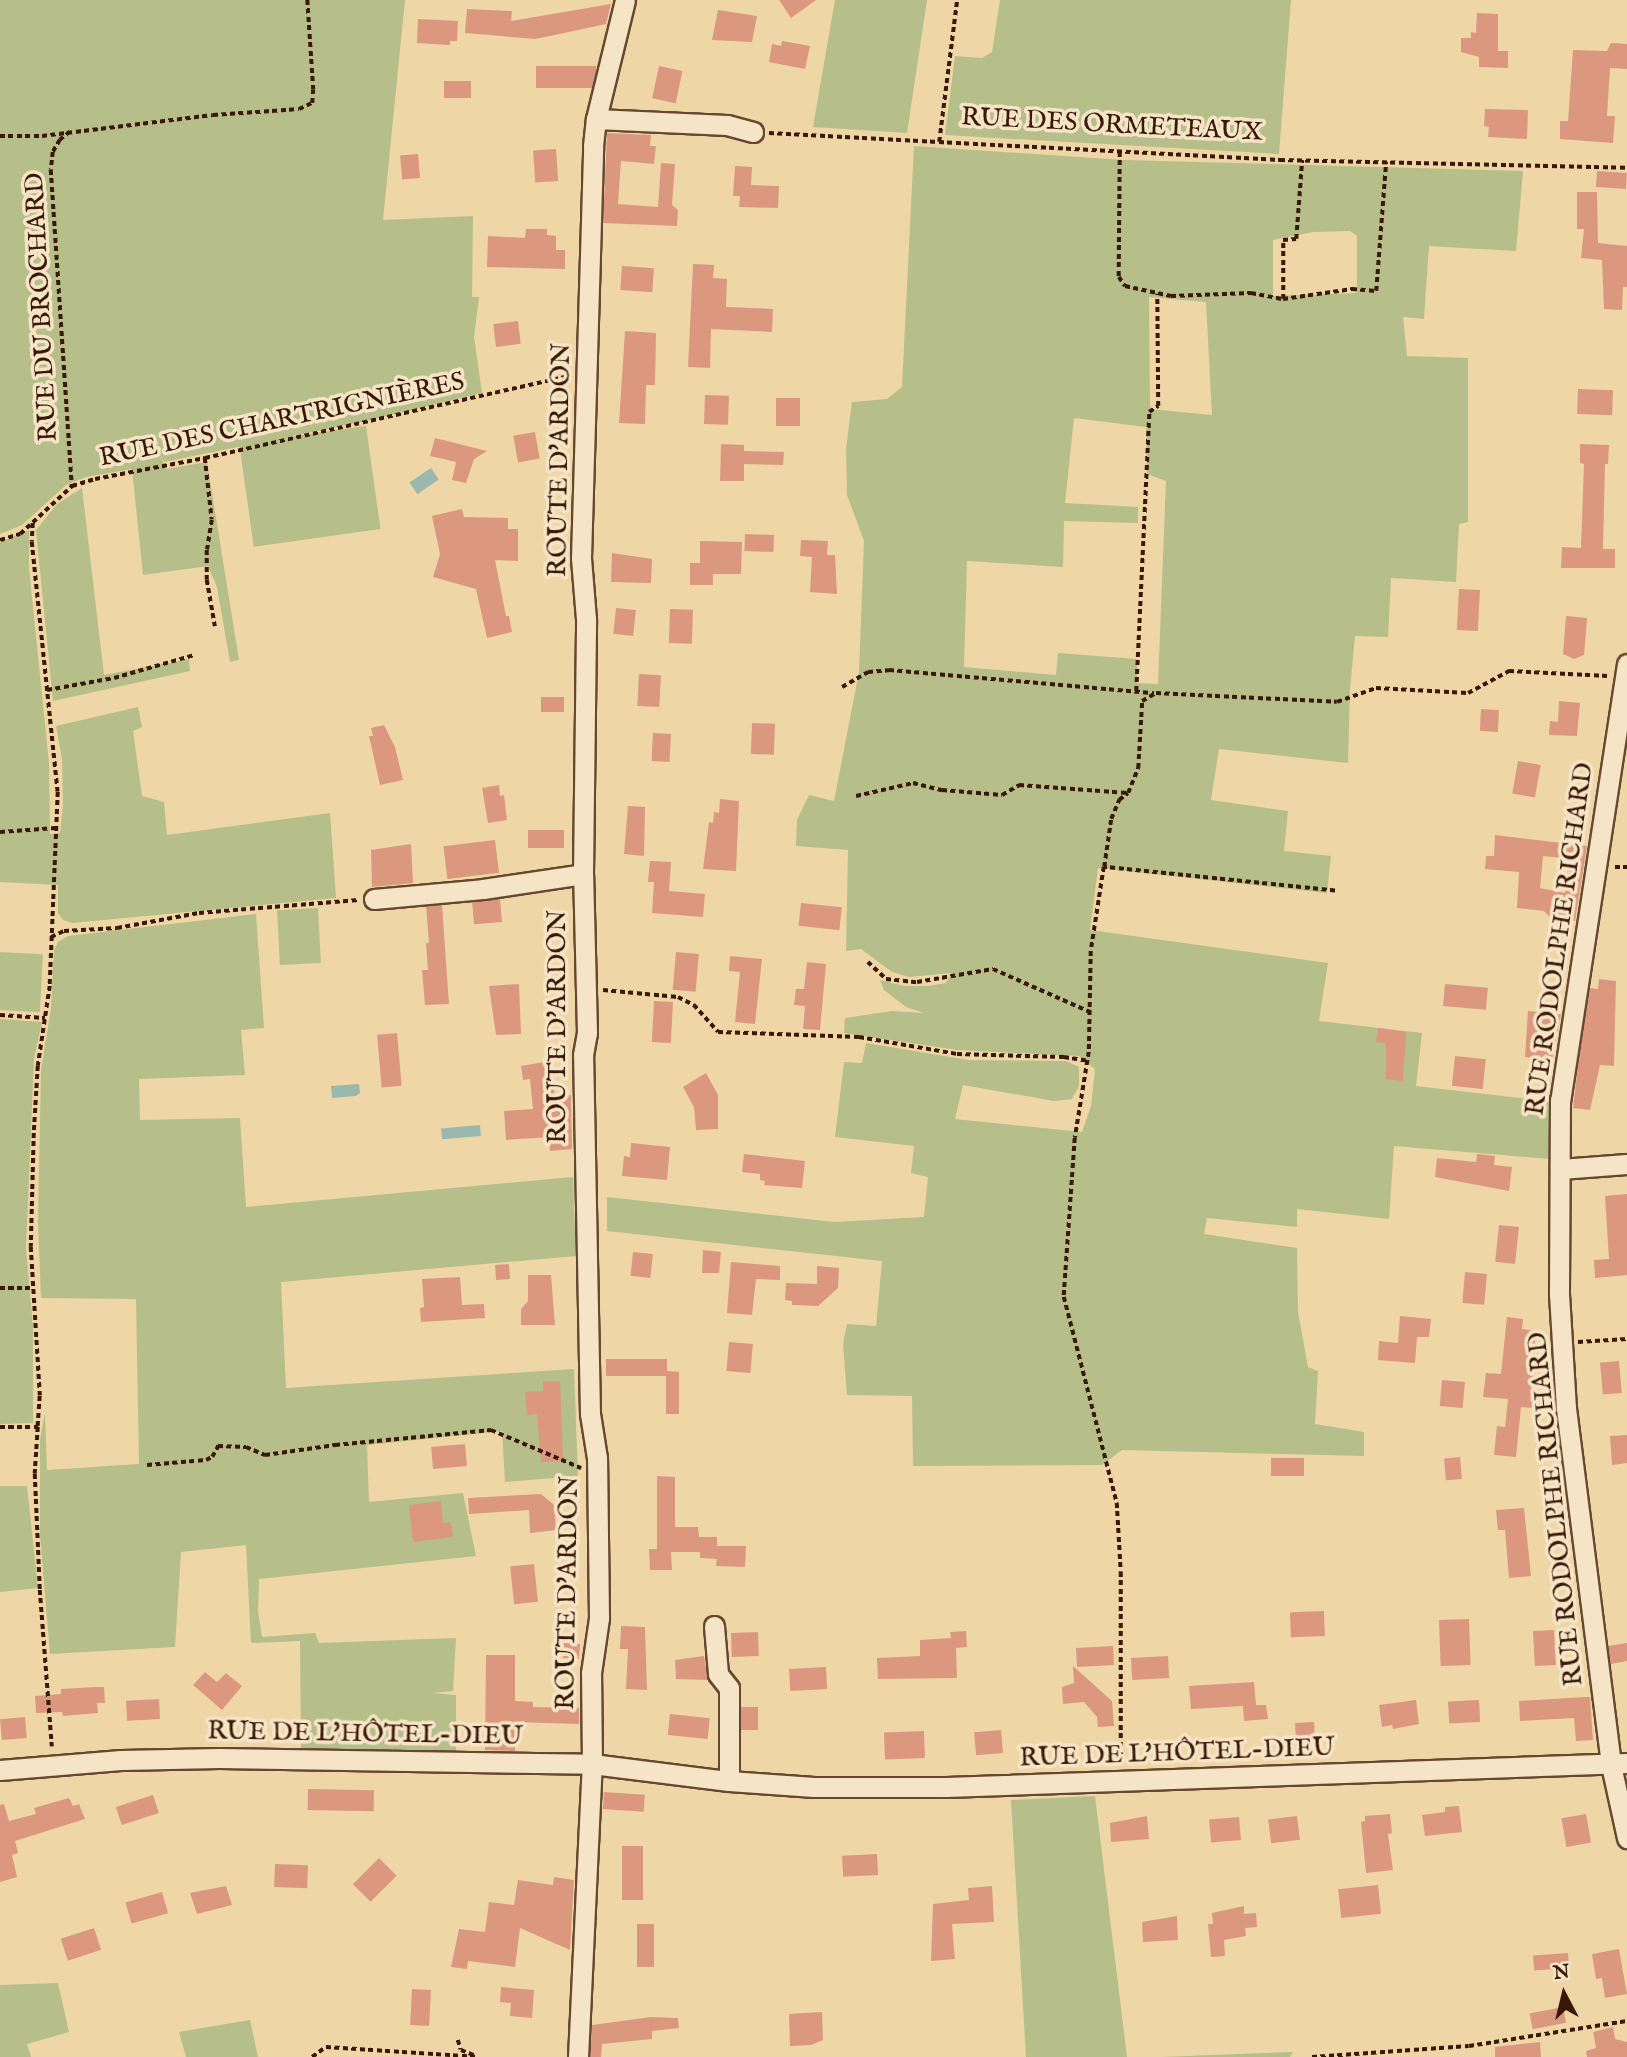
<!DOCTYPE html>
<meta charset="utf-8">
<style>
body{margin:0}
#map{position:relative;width:1627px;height:2057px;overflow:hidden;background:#efd6a6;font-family:"IM FELL English",serif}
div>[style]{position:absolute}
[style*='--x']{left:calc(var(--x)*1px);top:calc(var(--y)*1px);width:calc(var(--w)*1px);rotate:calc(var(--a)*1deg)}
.green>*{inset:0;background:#b6be89;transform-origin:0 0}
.water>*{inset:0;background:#9bb8ae;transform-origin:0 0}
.building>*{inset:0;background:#db987f;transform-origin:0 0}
.path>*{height:3.5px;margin-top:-1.75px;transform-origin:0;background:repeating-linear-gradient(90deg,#391808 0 5px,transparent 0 8.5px)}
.roads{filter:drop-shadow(2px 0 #664830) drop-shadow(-2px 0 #664830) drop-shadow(0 2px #664830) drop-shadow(0 -2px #664830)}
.minor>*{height:19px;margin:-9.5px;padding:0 9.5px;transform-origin:9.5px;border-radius:9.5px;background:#f5e4c5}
span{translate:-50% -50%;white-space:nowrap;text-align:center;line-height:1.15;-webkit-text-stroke:7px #f5e4c5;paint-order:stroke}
.street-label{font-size:26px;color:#391808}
.north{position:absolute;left:1529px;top:1959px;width:70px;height:70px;-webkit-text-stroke:5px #f5e4c5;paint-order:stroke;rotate:353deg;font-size:19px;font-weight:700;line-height:28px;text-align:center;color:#391808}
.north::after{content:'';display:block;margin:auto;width:24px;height:32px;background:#391808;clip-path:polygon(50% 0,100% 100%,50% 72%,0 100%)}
</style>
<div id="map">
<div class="green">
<div style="clip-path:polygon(0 0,405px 0,383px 220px,473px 216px,472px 297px,479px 297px,474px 337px,482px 393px,366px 421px,164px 462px,160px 455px,166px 469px,207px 462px,239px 660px,230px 662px,217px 587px,208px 566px,143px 575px,132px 469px,86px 477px,66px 485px,22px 525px,0 534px)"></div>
<div style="clip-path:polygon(835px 0,927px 0,907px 133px,813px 127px)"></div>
<div style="clip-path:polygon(1000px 0,1291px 0,1279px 154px,945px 135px,955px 56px,982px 58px,992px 52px)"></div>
<div style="clip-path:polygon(evenodd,914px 146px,1124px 160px,1523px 171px,1516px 251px,1429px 246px,1424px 319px,1403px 317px,1407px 356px,1468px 358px,1468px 522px,1459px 524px,1456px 582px,1391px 578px,1388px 637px,1355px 636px,1350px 689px,1348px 763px,1219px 749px,1211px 800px,1288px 811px,1284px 851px,1331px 856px,1327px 893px,1098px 868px,1090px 930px,1328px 963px,1319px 1021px,1422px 1033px,1416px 1086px,1554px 1102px,1550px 1159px,1394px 1146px,1389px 1219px,1297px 1209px,1297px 1227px,1207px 1218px,1204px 1234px,1297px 1248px,1298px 1312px,1308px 1367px,1318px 1371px,1315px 1424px,1364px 1432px,1364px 1456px,1122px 1450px,1102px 1465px,913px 1466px,912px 1396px,847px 1395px,843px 1344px,847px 1324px,876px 1326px,882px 1261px,607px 1231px,607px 1197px,835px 1222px,924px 1217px,928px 1177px,911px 1173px,914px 1146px,835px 1137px,844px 1062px,862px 1063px,866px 1043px,968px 1060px,1066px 1061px,1079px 1067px,1079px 1086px,1072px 1099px,1054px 1101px,963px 1085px,955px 1119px,1082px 1132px,1091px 1106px,1095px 1069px,1079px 1056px,957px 1050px,844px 1033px,845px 1018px,892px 1011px,924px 1013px,906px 1007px,884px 990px,880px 980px,904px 986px,927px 986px,946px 983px,951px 973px,909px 977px,892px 972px,861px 949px,846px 951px,848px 850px,796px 846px,797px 820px,809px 795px,834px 801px,859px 672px,864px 541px,847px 495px,846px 449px,852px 402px,887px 399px,902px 387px,914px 146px,1350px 231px,1357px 236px,1357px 293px,1273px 296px,1273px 240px,1313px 232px,1350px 231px,914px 146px,1149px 297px,1206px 302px,1212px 415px,1150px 409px,1149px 297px,914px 146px,1074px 418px,1146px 427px,1147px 474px,1166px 481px,1158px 684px,1137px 683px,1137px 659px,1058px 653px,1056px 675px,964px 667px,967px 561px,1063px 567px,1064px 521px,1138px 523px,1138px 507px,1065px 503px,1074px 418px)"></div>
<div style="left:366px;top:426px;width:104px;height:128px;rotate:82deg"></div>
<div style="clip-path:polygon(82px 488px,104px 675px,189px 659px,190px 671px,53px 701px,36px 530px,57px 504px)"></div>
<div style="clip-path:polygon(29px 530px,29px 568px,49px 763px,50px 834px,60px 833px,63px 804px,62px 759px,56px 726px,138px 707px,142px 727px,133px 731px,142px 796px,164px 802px,167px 835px,330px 813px,336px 898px,72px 923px,63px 920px,58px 913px,58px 885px,0 882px,0 542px)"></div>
<div style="left:318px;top:908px;width:55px;height:41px;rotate:87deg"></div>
<div style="clip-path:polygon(256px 914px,264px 1028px,241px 1030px,245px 1075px,139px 1079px,140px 1120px,240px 1118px,246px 1207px,573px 1177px,576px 1256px,281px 1282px,286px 1388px,574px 1369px,578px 1476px,505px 1482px,502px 1431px,367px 1445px,369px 1502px,463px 1493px,476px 1556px,259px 1579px,258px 1611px,262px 1637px,315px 1633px,319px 1643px,456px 1638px,453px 1691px,432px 1693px,456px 1695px,456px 1752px,301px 1752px,300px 1641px,251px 1643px,246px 1545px,181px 1552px,175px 1647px,50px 1654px,40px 1535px,40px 1440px,45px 1413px,47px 1470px,139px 1464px,136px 1299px,41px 1298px,38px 1222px,41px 1070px,51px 1008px,54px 950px,58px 942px,68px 936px)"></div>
<div style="left:0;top:952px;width:43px;height:58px;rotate:3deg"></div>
<div style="clip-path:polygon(0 1019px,42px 1022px,34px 1059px,26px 1248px,33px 1327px,33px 1423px,0 1424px)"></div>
<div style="clip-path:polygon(0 1486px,27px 1486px,38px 1588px,0 1592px)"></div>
<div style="clip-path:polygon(1095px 1796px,1127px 2057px,1026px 2057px,1011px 1800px)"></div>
<div style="clip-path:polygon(58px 1983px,69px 2032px,27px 2044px,31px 2057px,0 2057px,0 1985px)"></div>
<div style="clip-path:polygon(250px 2020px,258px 2057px,186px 2057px,179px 2032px)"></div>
<div style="clip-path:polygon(1293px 2052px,1290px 2057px,1150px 2057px,1161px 2057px)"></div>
</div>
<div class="water">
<div style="left:431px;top:468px;width:14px;height:26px;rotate:56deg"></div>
<div style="clip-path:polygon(359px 1084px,360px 1093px,356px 1096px,332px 1098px,331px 1086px)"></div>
<div style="left:480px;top:1125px;width:11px;height:39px;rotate:85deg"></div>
</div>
<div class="building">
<div style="clip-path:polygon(779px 0,816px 0,791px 18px)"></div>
<div style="clip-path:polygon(611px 4px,606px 24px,550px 36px,535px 39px,465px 33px,467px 9px,512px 11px,511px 21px)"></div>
<div style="clip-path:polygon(718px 10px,757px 16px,752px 42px,712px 40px)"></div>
<div style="clip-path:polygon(1477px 13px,1498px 14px,1498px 51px,1508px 51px,1508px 68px,1479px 67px,1479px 57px,1461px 52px,1461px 38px,1471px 38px,1471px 32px,1476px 33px)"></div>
<div style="clip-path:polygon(418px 19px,458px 21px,457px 41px,450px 41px,450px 45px,417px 43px)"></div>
<div style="clip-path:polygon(782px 41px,810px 46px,805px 69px,769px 62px,772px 44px,781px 46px)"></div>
<div style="clip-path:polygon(1611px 43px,1627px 44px,1627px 69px,1610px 68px,1607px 116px,1615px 116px,1613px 143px,1560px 139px,1560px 121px,1568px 121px,1573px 50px,1607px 51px)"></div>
<div style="left:536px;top:66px;width:60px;height:22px"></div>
<div style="left:659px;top:66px;width:24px;height:33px;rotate:12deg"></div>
<div style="left:444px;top:81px;width:27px;height:17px"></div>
<div style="clip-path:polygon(1485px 109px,1528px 110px,1527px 139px,1488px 137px,1489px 127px,1484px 126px)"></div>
<div style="clip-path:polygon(607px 133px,651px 135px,650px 146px,656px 146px,654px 164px,621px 161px,618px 204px,658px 207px,661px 163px,675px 164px,672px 205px,678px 210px,677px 226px,603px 223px)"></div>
<div style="left:556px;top:149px;width:32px;height:23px;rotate:86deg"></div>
<div style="left:418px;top:154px;width:24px;height:18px;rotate:85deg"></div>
<div style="clip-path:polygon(735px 166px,752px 167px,751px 185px,779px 186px,778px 208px,739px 207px,740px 196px,733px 196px)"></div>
<div style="left:1597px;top:171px;width:30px;height:16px;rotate:4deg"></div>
<div style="clip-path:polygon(1577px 192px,1597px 192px,1598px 243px,1627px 246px,1627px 287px,1623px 287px,1622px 310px,1604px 309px,1602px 260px,1581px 258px,1584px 229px,1577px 229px)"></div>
<div style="clip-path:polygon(526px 229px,547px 229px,547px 235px,556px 236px,556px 250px,565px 250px,565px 269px,487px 267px,488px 236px,525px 238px)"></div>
<div style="clip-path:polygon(693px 264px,714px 265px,713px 278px,727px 279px,726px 307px,773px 309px,772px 332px,711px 329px,710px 368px,688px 367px)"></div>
<div style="left:622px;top:266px;width:32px;height:24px;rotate:4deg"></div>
<div style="left:518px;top:321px;width:23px;height:25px;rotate:83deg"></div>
<div style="clip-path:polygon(625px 331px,656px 333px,655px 385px,646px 385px,645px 424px,619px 423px)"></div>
<div style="left:1578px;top:389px;width:35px;height:25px;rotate:2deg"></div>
<div style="left:705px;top:395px;width:24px;height:29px;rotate:2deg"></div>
<div style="left:776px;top:398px;width:24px;height:28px"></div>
<div style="left:535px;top:432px;width:27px;height:22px;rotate:80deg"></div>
<div style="clip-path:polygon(435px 438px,487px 451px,474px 459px,466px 483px,452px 480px,456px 462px,430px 456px)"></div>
<div style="clip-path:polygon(721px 444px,744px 445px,744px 451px,784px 452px,783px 465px,744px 464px,744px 481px,720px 481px)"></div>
<div style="clip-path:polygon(1580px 444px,1609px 445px,1608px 464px,1605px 464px,1603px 549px,1615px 549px,1615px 568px,1561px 568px,1562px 547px,1581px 548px,1584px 464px,1580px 463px)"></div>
<div style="clip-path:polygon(462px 509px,464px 517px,508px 518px,508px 529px,518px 529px,518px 561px,495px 560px,506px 616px,509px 616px,512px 632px,487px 638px,476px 589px,433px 577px,440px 554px,432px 516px)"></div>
<div style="left:745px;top:534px;width:29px;height:17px;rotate:2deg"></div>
<div style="clip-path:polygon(801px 540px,828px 541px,827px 555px,835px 555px,837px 594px,810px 592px,812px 557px,800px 556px)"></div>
<div style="clip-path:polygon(700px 541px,742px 542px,741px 574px,713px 574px,713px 585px,690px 585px,690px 563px,700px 563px)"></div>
<div style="clip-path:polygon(612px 553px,652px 559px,651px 583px,611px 582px)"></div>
<div style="left:1459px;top:589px;width:21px;height:41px;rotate:3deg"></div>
<div style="left:616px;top:608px;width:20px;height:26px;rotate:6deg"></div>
<div style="left:670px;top:609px;width:23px;height:34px;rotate:2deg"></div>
<div style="clip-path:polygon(1566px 616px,1587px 618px,1584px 655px,1574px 659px,1563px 654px)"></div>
<div style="left:639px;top:674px;width:22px;height:32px;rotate:3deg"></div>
<div style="left:541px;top:697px;width:23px;height:15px"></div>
<div style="clip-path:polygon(1559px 701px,1580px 703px,1577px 736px,1549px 735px,1550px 721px,1558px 722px)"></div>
<div style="left:1481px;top:709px;width:18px;height:22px;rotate:3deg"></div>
<div style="left:752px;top:723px;width:23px;height:31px;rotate:2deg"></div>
<div style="clip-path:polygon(384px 725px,395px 747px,403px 780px,380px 785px,369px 736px,373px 736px,371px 728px)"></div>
<div style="left:653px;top:733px;width:18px;height:28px;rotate:3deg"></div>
<div style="left:1518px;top:761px;width:23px;height:33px;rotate:10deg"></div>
<div style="clip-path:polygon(499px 785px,500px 796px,504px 795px,507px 820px,488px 823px,482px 788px)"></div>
<div style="clip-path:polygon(720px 799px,739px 801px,736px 871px,703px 869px,709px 822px,713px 823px,714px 812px,719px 813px)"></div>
<div style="clip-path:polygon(628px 806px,645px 807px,644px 856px,624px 854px)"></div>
<div style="left:564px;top:830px;width:18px;height:36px;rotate:90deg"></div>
<div style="clip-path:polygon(evenodd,1495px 835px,1587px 846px,1575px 921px,1550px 917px,1544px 911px,1517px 908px,1519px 872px,1485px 869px,1486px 856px,1494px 856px,1495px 835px,1543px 856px,1572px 859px,1565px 893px,1540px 888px,1543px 856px)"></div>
<div style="left:495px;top:840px;width:33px;height:52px;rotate:83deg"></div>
<div style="clip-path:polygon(411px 844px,413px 883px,372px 887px,371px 850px)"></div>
<div style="clip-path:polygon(650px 861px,671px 862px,669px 891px,705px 894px,703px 917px,652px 913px,654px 882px,648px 882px)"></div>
<div style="left:500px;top:899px;width:23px;height:28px;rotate:85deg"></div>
<div style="left:801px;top:903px;width:41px;height:23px;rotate:6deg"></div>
<div style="clip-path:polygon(442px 905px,449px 1004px,425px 1005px,422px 970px,428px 970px,426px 943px,429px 943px,426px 906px)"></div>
<div style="left:676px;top:952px;width:23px;height:38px;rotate:5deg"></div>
<div style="clip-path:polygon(730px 956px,762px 959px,755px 1024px,735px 1022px,740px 972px,729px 971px)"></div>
<div style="clip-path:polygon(807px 962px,826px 964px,820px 1030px,803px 1029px,805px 1006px,794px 1005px,796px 989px,804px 989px)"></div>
<div style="clip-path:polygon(1599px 979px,1616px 981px,1614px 1066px,1600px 1065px,1590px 1110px,1582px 1109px,1573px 1108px,1579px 1058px,1590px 988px,1598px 989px)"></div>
<div style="clip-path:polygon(519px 984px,521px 1034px,496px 1035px,489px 986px)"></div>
<div style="left:1445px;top:984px;width:43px;height:22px;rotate:5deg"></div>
<div style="left:654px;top:1001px;width:19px;height:41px;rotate:3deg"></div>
<div style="clip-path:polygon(1528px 1011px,1561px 1014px,1552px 1060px,1525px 1057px)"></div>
<div style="clip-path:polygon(1378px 1028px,1406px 1032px,1403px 1081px,1386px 1079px,1386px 1043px,1376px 1042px)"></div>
<div style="left:397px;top:1033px;width:53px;height:20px;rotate:85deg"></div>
<div style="left:1455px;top:1056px;width:31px;height:30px;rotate:6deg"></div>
<div style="clip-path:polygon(550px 1061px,555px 1096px,571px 1095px,572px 1149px,550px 1151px,549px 1137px,506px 1140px,504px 1111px,533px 1109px,530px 1079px,523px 1080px,521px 1066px)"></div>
<div style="clip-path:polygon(706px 1073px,718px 1095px,718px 1129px,696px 1130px,694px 1107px,683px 1087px)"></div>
<div style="clip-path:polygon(631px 1143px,670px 1147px,667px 1180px,622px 1176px,624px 1156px,630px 1157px)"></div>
<div style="clip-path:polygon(744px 1154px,805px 1161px,802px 1188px,764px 1185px,765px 1181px,760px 1180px,760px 1174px,742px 1172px)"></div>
<div style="clip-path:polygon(1477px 1154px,1495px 1156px,1494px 1165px,1512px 1167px,1509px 1191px,1435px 1177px,1437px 1158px,1476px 1162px)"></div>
<div style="clip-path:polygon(1627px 1194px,1627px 1275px,1595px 1278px,1594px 1260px,1609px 1259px,1605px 1196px)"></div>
<div style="left:1499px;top:1225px;width:20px;height:37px;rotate:6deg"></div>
<div style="clip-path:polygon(703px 1250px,721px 1252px,719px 1273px,702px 1273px)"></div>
<div style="left:633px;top:1252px;width:20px;height:24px;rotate:6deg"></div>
<div style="clip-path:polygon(731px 1262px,780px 1266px,780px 1280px,756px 1279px,752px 1315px,727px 1313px)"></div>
<div style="left:509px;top:1264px;width:15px;height:14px;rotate:86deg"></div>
<div style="clip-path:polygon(817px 1266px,839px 1268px,838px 1288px,818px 1306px,792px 1305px,792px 1301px,785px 1300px,786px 1283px,817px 1284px)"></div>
<div style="left:1465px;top:1272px;width:22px;height:31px;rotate:5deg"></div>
<div style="clip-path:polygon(528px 1275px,551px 1275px,555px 1325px,521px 1325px,521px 1309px,528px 1301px)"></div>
<div style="clip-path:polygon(460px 1277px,462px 1305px,484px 1304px,485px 1318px,421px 1322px,420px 1308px,424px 1307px,422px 1279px)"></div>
<div style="clip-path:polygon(1400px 1316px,1431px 1319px,1429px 1337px,1417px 1337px,1415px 1363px,1378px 1360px,1379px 1341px,1398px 1343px)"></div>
<div style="clip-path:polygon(1507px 1317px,1523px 1319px,1522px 1329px,1536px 1331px,1531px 1390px,1543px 1391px,1542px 1409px,1521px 1407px,1516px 1457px,1494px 1455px,1497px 1426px,1505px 1427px,1508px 1399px,1483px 1397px,1486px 1373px,1501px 1374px)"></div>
<div style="left:729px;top:1342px;width:24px;height:29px;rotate:5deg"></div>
<div style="clip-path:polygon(606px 1359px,667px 1359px,667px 1371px,679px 1372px,679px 1414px,666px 1414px,666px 1376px,606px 1376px)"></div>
<div style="left:1619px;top:1361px;width:32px;height:19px;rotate:85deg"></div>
<div style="left:1442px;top:1380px;width:23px;height:26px;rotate:5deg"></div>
<div style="clip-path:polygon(560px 1381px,563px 1461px,541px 1462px,537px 1414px,527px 1415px,525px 1392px,543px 1391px,543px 1382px)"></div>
<div style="clip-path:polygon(1627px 1435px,1627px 1463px,1612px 1465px,1610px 1436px)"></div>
<div style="left:465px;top:1444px;width:22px;height:34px;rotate:85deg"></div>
<div style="left:1460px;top:1457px;width:22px;height:16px;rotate:85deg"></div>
<div style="left:1271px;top:1458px;width:33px;height:18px"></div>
<div style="clip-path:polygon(657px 1476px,675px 1477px,675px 1527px,698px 1527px,699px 1537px,717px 1537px,717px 1546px,746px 1546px,745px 1567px,716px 1566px,717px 1559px,700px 1558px,700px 1552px,671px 1552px,672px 1570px,650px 1570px,649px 1549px,657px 1549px)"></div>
<div style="clip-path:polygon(541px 1494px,554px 1505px,556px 1530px,530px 1533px,529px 1510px,469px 1514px,468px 1498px)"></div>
<div style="clip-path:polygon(441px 1501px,443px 1523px,451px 1522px,453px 1537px,413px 1542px,409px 1505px)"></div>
<div style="clip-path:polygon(1524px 1508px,1531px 1576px,1509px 1578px,1505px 1530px,1498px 1530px,1496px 1510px)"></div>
<div style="left:534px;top:1564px;width:38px;height:24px;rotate:84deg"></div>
<div style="left:1324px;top:1611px;width:25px;height:34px;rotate:88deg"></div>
<div style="left:1469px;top:1619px;width:46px;height:30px;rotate:88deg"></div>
<div style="clip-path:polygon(621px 1626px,645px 1627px,647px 1690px,626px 1689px,628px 1649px,620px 1649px)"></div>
<div style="left:1554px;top:1630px;width:35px;height:21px;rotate:87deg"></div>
<div style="clip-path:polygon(966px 1631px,967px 1647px,956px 1648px,957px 1678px,878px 1679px,877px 1658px,920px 1656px,920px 1640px,951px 1638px,950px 1632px)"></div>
<div style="left:758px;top:1632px;width:24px;height:27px;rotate:88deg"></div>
<div style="left:564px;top:1643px;width:16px;height:15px;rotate:4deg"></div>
<div style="clip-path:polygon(1627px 1643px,1627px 1661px,1611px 1664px,1608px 1646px)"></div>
<div style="left:1113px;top:1646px;width:19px;height:37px;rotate:87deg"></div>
<div style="clip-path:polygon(486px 1655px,515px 1655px,515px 1701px,533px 1702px,533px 1707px,579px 1708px,579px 1724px,515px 1722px,515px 1751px,485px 1750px)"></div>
<div style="clip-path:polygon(704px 1656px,708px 1680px,676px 1679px,675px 1660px)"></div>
<div style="left:1168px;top:1656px;width:22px;height:37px;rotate:87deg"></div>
<div style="clip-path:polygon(1073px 1666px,1112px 1701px,1114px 1726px,1098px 1727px,1097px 1717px,1084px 1702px,1063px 1704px,1062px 1687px,1074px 1683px)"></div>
<div style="left:826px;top:1667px;width:22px;height:37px;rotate:87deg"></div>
<div style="clip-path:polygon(205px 1672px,217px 1682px,226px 1673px,242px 1686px,222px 1710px,193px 1685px)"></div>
<div style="clip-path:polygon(1254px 1682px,1256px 1705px,1266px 1705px,1268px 1719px,1244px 1721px,1243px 1706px,1191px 1709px,1189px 1686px)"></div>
<div style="clip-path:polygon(96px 1687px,104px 1687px,105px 1703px,97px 1703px,98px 1713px,63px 1716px,62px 1712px,36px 1713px,35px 1696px,61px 1694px,61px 1689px)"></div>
<div style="clip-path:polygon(1585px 1697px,1590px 1697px,1593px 1740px,1576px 1741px,1574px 1718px,1520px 1721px,1519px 1701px)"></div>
<div style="left:159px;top:1699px;width:20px;height:33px;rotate:87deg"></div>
<div style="clip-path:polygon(1416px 1700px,1419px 1724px,1393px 1729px,1392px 1725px,1382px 1727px,1379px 1705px)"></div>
<div style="left:1479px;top:1700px;width:22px;height:31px;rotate:87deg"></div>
<div style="left:741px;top:1707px;width:17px;height:23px"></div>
<div style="left:670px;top:1714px;width:40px;height:21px;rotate:6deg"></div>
<div style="left:25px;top:1717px;width:21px;height:25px;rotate:85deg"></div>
<div style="left:1314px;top:1722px;width:19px;height:19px;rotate:87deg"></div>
<div style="left:1001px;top:1730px;width:23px;height:27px;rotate:85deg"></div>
<div style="left:924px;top:1731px;width:27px;height:40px;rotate:88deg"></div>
<div style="left:308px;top:1789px;width:66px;height:21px;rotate:1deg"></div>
<div style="left:604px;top:1792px;width:41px;height:17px;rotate:4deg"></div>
<div style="left:153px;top:1795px;width:19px;height:39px;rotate:72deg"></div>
<div style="clip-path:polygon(69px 1798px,73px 1806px,79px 1804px,85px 1819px,15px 1841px,18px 1853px,12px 1855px,17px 1877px,0 1882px,0 1805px,4px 1804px,9px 1821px,36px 1814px,34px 1808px)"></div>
<div style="clip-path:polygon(1459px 1806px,1462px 1832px,1425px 1836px,1422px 1815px,1445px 1812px,1445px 1807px)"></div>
<div style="clip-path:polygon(1390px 1814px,1392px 1833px,1388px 1834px,1393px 1870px,1366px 1873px,1361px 1822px,1365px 1821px,1365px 1816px)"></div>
<div style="left:1586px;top:1814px;width:29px;height:25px;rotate:80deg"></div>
<div style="clip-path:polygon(1147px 1816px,1149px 1839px,1111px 1842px,1110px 1823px)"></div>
<div style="left:1297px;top:1816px;width:24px;height:29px;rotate:83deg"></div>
<div style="left:1239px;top:1817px;width:23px;height:30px;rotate:85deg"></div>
<div style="left:622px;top:1846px;width:21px;height:54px"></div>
<div style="left:877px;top:1854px;width:21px;height:35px;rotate:87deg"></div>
<div style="left:379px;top:1858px;width:25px;height:37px;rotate:45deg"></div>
<div style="left:275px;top:1864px;width:33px;height:23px;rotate:2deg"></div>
<div style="clip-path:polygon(554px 1877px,574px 1880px,570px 1950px,520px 1928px,515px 1967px,468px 1961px,467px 1969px,451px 1967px,459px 1929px,485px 1932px,489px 1902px,514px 1905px,518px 1880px,553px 1885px)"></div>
<div style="left:1378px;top:1885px;width:29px;height:40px;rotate:84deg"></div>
<div style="clip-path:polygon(226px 1886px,232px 1905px,197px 1914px,190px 1893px)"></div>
<div style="clip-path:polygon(992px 1886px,994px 1922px,952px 1924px,955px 1959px,931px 1961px,933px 1904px,969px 1900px,968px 1888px)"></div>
<div style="left:162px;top:1892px;width:22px;height:38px;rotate:74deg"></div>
<div style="clip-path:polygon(1244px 1906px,1244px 1914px,1256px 1913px,1257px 1927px,1245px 1928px,1246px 1936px,1224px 1940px,1225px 1956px,1211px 1957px,1208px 1924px,1213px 1924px,1212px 1913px)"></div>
<div style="clip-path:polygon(1177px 1916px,1178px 1940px,1143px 1942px,1142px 1922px)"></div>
<div style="left:637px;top:1924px;width:17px;height:43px"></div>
<div style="left:94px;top:1928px;width:23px;height:35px;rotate:72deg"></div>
<div style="clip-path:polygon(1619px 1949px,1627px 1994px,1605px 1998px,1602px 1978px,1596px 1979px,1592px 1954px)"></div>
<div style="left:1568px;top:1953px;width:15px;height:35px;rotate:86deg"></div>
<div style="clip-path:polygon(501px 1987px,534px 1990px,532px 2018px,510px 2016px,511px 2003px,500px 2002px)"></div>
<div style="left:412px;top:1989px;width:19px;height:36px;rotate:3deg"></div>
<div style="left:1563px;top:2007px;width:16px;height:34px;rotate:79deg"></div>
<div style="clip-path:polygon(822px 2012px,823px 2040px,811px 2045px,790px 2046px,789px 2014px)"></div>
<div style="clip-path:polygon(651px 2017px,678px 2018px,679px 2028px,652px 2031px,652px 2039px,602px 2044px,601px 2057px,590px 2057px,592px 2025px)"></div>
<div style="clip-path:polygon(1613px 2027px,1615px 2039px,1627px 2042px,1627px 2057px,1587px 2057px,1586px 2051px,1596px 2048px,1593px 2032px)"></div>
<div style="clip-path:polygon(1540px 2042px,1541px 2057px,1495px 2057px,1495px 2047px)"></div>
</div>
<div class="path">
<div style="--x:70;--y:132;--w:13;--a:141"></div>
<div style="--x:60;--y:140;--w:14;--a:120"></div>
<div style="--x:53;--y:152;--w:18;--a:96"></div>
<div style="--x:51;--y:170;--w:317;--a:86.2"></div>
<div style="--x:769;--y:133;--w:512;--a:3.02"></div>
<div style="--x:1280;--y:160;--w:347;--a:1.3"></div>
<div style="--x:0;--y:136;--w:42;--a:0"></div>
<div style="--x:42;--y:136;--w:172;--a:-7"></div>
<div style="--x:213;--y:115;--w:86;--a:-4"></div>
<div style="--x:299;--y:109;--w:14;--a:-25"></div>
<div style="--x:312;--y:103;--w:13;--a:-86"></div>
<div style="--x:313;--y:90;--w:90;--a:-93.8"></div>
<div style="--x:939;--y:142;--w:143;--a:-82.8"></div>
<div style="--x:1120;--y:152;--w:125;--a:90.5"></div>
<div style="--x:1119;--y:277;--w:11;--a:56"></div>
<div style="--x:1125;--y:286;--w:47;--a:12.3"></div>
<div style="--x:1171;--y:296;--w:80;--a:-2.1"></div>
<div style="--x:1251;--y:293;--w:33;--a:11"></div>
<div style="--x:1283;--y:299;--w:70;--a:-8.2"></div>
<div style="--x:1352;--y:289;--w:24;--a:5"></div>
<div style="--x:1376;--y:291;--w:129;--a:-85.6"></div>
<div style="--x:1283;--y:299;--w:59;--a:-90"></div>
<div style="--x:1283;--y:240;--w:13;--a:-4"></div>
<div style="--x:1296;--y:239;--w:79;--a:-85.7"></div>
<div style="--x:205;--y:458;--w:62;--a:83.6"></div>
<div style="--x:212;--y:520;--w:30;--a:99"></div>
<div style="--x:207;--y:550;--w:30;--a:90"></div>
<div style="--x:207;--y:580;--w:47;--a:80.1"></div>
<div style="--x:33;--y:523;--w:19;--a:93"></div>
<div style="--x:32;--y:542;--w:251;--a:84.1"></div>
<div style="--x:58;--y:792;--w:194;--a:92.4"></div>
<div style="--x:50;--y:986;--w:81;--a:98.5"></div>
<div style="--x:38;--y:1066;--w:67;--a:93.4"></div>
<div style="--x:34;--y:1133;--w:114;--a:91.5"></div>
<div style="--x:31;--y:1247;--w:149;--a:86.5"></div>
<div style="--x:40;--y:1396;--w:31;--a:94"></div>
<div style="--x:0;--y:540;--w:21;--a:-17"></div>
<div style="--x:20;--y:534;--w:71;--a:-42.7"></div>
<div style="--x:72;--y:486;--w:24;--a:-17"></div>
<div style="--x:95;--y:479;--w:112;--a:-10.8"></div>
<div style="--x:205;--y:458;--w:372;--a:-12.7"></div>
<div style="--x:842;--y:687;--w:30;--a:-30"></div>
<div style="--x:868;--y:672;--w:21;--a:-5"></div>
<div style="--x:889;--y:670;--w:266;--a:5"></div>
<div style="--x:47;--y:690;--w:68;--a:-10.2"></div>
<div style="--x:114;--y:678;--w:83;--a:-16"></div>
<div style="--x:1136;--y:691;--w:279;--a:-87.3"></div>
<div style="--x:1149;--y:412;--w:11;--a:-34"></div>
<div style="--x:1158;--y:406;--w:112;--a:-90.5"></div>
<div style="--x:856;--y:796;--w:58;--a:-12.8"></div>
<div style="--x:913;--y:783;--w:30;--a:14"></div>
<div style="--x:942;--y:790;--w:60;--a:4.8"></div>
<div style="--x:1002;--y:795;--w:20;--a:-30"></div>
<div style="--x:1019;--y:785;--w:109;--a:4.2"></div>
<div style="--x:0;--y:832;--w:56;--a:-4.1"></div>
<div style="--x:1104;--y:867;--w:85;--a:98.8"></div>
<div style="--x:1091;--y:951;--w:101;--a:91.1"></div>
<div style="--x:1089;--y:1052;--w:87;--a:99.2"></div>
<div style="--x:1075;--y:1138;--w:159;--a:94"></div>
<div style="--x:1064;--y:1297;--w:213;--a:75.6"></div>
<div style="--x:1117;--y:1503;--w:69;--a:86.7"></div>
<div style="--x:1121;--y:1572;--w:193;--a:90"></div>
<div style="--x:1615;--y:867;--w:12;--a:0"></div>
<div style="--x:1335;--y:891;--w:232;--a:-174.1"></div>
<div style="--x:1104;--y:867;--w:49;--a:-81.7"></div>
<div style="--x:1111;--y:819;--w:21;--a:-67"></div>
<div style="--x:1119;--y:800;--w:11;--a:-38"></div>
<div style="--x:1128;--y:793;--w:27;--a:-68"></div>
<div style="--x:1138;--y:768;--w:67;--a:-86.6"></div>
<div style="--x:1142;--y:701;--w:16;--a:-30"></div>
<div style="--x:1156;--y:693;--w:181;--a:2.8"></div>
<div style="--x:1337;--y:702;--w:41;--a:-19.7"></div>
<div style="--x:1376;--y:688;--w:92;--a:3.1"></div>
<div style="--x:1468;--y:693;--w:47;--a:-28.2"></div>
<div style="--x:1509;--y:671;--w:99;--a:2.9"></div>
<div style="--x:51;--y:937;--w:14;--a:-25"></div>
<div style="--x:64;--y:931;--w:53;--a:-3.2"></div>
<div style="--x:117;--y:928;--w:83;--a:-10.4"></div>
<div style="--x:199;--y:913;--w:160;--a:-4.7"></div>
<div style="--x:868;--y:962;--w:25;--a:43"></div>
<div style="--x:886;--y:979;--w:31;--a:6"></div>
<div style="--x:917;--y:982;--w:77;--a:-9.7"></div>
<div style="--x:993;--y:969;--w:106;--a:23.9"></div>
<div style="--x:603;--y:990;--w:75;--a:5.3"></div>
<div style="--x:678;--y:997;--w:18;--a:27"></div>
<div style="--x:694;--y:1005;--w:36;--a:48"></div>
<div style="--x:718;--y:1032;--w:141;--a:2"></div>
<div style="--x:859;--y:1037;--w:99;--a:9.8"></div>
<div style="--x:957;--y:1054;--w:107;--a:1.6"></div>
<div style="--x:1064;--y:1057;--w:24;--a:9"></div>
<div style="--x:0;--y:1015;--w:45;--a:3.8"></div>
<div style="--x:0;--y:1288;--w:33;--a:0"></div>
<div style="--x:1578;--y:1342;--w:49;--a:-3.5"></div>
<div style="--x:0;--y:1427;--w:38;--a:0"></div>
<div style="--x:38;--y:1427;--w:47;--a:93.7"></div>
<div style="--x:35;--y:1474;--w:116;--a:87.5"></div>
<div style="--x:40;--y:1590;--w:157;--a:85.6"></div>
<div style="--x:147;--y:1465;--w:59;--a:-4.8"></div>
<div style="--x:206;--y:1460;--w:7;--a:-27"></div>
<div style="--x:212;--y:1457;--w:13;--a:-61"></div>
<div style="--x:218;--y:1446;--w:28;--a:2"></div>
<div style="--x:246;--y:1447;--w:21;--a:23"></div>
<div style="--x:265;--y:1455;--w:71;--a:-8.1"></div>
<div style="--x:335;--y:1445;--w:157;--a:-5.5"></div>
<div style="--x:491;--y:1430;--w:98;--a:22.9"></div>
<div style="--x:458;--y:2040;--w:10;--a:73"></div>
<div style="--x:461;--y:2050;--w:16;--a:22"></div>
<div style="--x:312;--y:2057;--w:17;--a:-36"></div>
<div style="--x:326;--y:2047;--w:153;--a:3.7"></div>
<div style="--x:1312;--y:2057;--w:157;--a:-4"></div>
<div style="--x:1469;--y:2046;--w:160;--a:-9"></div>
</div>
<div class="roads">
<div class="minor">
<div style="--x:596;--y:119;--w:131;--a:2.6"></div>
<div style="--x:727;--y:125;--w:27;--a:15"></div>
<div style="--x:1627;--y:664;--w:441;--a:98.7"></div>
<div style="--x:1560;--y:1100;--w:194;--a:90.3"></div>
<div style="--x:1559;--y:1294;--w:114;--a:86.5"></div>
<div style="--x:1566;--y:1408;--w:360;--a:82.8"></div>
<div style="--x:1611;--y:1765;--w:75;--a:77.6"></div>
<div style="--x:374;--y:899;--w:109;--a:-5.2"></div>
<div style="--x:483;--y:889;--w:101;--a:-8.5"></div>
<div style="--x:1560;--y:1169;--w:67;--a:-4.3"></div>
<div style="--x:714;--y:1626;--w:48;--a:85.2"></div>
<div style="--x:718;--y:1674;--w:18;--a:52"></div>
<div style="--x:729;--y:1688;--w:93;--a:90"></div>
<div style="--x:0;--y:1770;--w:121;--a:-4.7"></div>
<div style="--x:121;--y:1760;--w:98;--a:-1.2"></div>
<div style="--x:219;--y:1758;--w:373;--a:0.9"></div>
<div style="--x:592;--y:1764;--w:138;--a:7.1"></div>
<div style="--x:729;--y:1781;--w:85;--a:4"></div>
<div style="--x:814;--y:1787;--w:132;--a:0"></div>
<div style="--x:946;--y:1787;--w:681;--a:-2.02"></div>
<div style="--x:578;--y:2057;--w:293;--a:-87.3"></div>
<div style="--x:592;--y:1764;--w:91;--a:-90.6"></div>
<div style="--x:591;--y:1673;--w:56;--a:-81.7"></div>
<div style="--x:599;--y:1618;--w:160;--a:-90.7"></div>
<div style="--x:597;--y:1458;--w:45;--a:-99"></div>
<div style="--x:590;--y:1414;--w:359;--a:-91.1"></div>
<div style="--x:583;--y:1055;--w:22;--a:-80"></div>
<div style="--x:587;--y:1033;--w:159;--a:-91.4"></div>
<div style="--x:583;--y:874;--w:255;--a:-89.3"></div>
<div style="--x:586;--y:619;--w:61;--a:-94.7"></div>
<div style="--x:581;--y:558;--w:412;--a:-88.3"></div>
<div style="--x:593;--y:146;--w:27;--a:-84"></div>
<div style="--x:596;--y:119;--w:122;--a:-76.3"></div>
</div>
</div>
<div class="street-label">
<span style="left:1112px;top:125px;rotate:3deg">RUE DES ORMETEAUX</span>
<span style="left:42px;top:307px;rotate:-93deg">RUE DU BROCHARD</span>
<span style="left:282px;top:420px;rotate:-12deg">RUE DES CHARTRIGNIÈRES</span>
<span style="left:560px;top:460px;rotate:-89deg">ROUTE D'ARDON</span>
<span style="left:1560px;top:939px;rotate:-82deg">RUE RODOLPHE RICHARD</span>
<span style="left:558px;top:1027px;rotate:-90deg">ROUTE D'ARDON</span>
<span style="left:1556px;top:1509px;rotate:-96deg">RUE RODOLPHE RICHARD</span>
<span style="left:568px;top:1593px;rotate:-89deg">ROUTE D'ARDON</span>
<span style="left:365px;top:1734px;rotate:1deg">RUE DE L'HÔTEL-DIEU</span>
<span style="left:1177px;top:1753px;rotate:-2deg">RUE DE L'HÔTEL-DIEU</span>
</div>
<div class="north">N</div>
</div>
